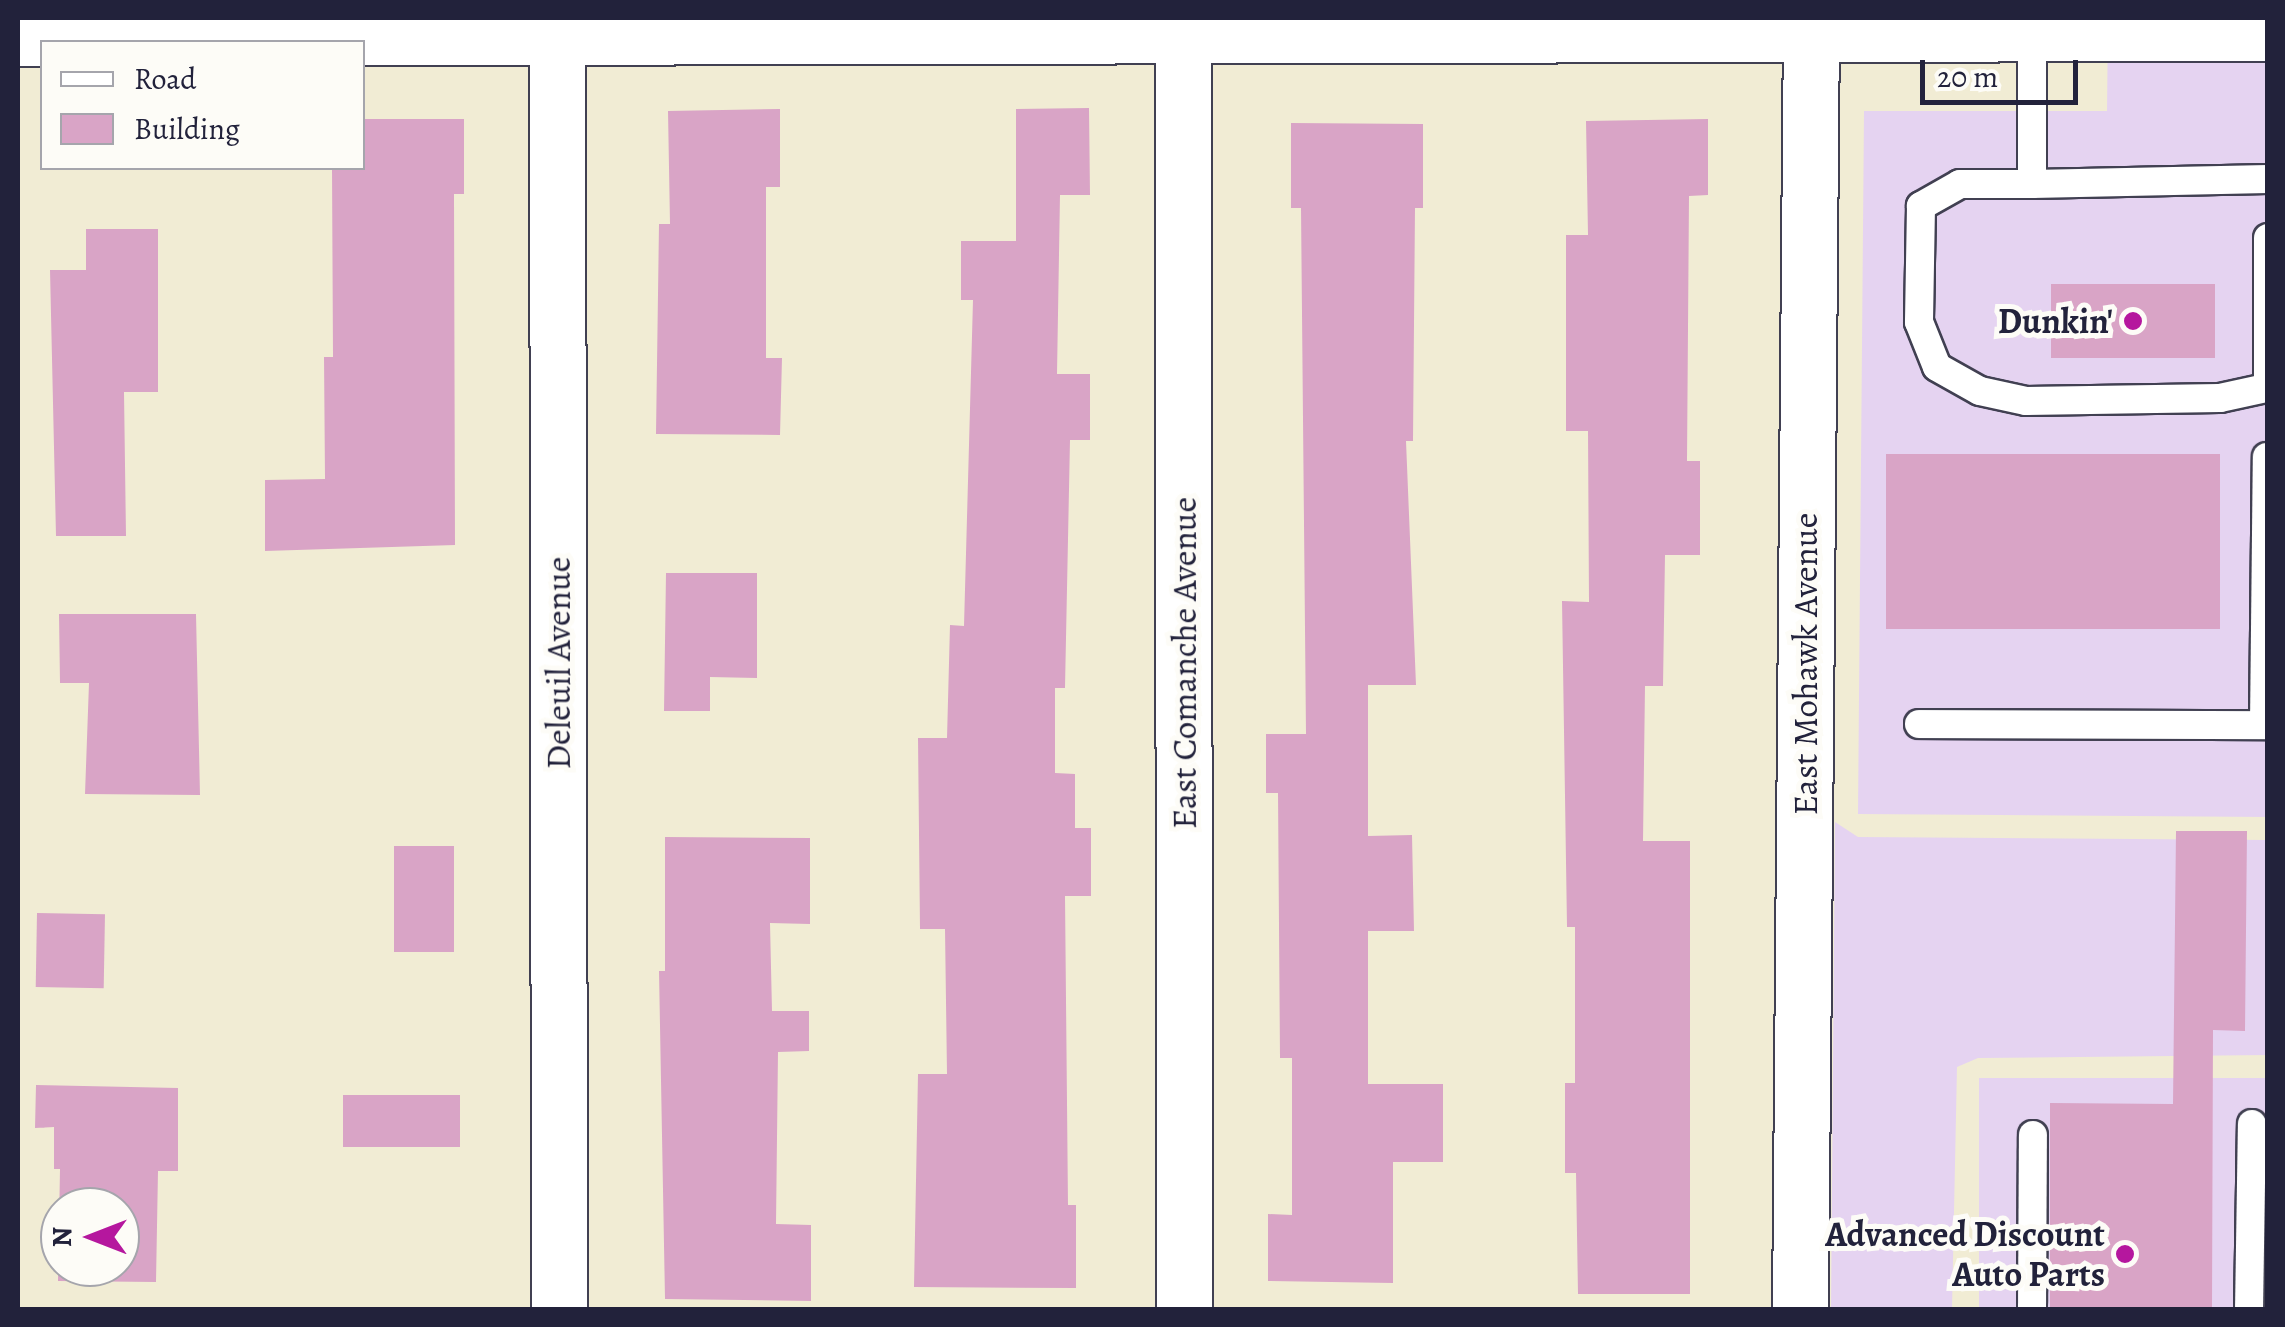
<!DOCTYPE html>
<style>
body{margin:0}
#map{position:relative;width:2285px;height:1327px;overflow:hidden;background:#f1ecd4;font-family:Alegreya,serif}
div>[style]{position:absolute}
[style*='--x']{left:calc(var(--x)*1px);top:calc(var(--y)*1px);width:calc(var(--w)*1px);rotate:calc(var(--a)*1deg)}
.built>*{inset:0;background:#e5d3f1;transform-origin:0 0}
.building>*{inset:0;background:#d9a4c6;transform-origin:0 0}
.roads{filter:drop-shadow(2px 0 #414052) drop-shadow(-2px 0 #414052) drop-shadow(0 2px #414052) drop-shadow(0 -2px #414052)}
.service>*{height:28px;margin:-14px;padding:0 14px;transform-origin:14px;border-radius:14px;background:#fff}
.minor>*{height:55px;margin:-27.5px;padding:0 27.5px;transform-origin:27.5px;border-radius:27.5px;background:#fff}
.dots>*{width:28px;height:28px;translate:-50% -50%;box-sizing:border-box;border:5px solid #fdfcf7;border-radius:50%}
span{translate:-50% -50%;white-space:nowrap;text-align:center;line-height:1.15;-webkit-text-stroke:10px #fdfcf7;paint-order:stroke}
.poi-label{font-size:35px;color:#22223b;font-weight:700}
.right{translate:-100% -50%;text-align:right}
.street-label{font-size:35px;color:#22223b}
.frame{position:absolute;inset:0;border:20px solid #22223b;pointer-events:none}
.legend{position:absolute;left:40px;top:40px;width:325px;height:130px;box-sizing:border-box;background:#fdfcf7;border:2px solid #a5a5ac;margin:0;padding:12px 18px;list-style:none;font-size:30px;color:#22223b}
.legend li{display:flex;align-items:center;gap:20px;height:50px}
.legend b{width:50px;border:2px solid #a5a5ac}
.north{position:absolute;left:40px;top:1187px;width:100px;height:100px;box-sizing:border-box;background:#fdfcf7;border:2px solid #a5a5ac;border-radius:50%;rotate:270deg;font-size:28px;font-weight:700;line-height:40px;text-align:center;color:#22223b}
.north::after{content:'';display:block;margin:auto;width:35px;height:45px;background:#b5179e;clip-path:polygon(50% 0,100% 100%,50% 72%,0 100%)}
.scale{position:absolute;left:1920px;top:60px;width:158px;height:45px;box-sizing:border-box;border:5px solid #22223b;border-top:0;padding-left:12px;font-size:30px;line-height:35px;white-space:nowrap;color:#22223b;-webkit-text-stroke:8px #fdfcf7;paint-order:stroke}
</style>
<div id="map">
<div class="built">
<div style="clip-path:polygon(2108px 18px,2267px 18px,2267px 817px,1858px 814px,1864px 111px,2107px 111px)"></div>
<div style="clip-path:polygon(1835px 822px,1858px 837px,2267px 840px,2267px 1055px,1978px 1058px,1957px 1067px,1952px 1309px,1831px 1310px)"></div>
<div style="left:2267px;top:1078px;width:231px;height:288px;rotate:90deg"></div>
</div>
<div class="building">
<div style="clip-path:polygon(1089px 108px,1090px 195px,1060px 195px,1057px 374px,1090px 374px,1090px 440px,1070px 440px,1065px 688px,1055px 688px,1055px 773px,1075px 774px,1075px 828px,1091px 828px,1091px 896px,1065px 896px,1068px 1205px,1076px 1205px,1076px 1288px,914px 1287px,918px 1074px,947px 1074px,945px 929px,920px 929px,918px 738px,947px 738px,950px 625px,964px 626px,973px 300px,961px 300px,961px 241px,1016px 241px,1016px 109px)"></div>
<div style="clip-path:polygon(780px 109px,780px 187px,766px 187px,766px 358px,782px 358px,780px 435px,656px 434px,659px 224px,670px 224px,668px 111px)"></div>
<div style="clip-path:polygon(362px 119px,464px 119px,464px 194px,454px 194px,455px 545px,265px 551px,265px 480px,325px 479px,324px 357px,333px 357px,332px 168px,362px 168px)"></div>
<div style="clip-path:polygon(1708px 119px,1708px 195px,1689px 196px,1687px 461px,1700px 461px,1700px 555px,1665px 555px,1663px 686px,1645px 686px,1643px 841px,1690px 841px,1690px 1294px,1578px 1294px,1576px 1173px,1565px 1173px,1565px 1083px,1575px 1083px,1575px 927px,1567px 927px,1562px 601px,1589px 602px,1588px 431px,1566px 431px,1566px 235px,1588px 235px,1586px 121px)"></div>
<div style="clip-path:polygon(1291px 123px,1423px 124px,1423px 208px,1415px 208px,1413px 441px,1406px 441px,1416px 685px,1368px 685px,1368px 836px,1412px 835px,1414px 931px,1368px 931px,1368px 1084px,1443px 1084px,1443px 1162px,1393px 1162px,1393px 1283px,1268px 1281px,1268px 1214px,1292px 1215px,1292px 1058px,1280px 1058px,1278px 793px,1266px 793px,1266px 734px,1306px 734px,1301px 208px,1291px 208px)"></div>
<div style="clip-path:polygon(86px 229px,158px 229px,158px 392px,124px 392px,126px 536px,56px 536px,50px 270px,86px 270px)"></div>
<div style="left:2051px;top:284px;width:164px;height:74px"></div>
<div style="left:1886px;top:454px;width:334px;height:175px"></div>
<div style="clip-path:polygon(666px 573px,757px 573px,757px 678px,710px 677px,710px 711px,664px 711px)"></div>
<div style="clip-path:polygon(59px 614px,196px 614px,200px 795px,85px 794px,89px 683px,60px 683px)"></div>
<div style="clip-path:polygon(2176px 831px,2247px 831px,2245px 1031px,2213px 1030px,2212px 1310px,2050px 1310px,2050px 1103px,2173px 1104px)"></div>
<div style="clip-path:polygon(665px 837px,810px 838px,810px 924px,770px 923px,772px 1011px,809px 1011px,809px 1051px,778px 1052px,776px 1224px,811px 1225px,811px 1301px,665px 1299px,659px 971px,665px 971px)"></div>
<div style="left:394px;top:846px;width:60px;height:106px"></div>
<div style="left:37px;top:913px;width:68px;height:74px;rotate:1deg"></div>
<div style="clip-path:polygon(evenodd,36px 1085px,178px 1088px,178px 1171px,158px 1171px,156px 1282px,58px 1281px,60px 1169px,54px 1169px,54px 1127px,35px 1128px,36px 1085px,60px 1207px,120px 1207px,120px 1267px,60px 1267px,60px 1207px)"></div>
<div style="left:460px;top:1095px;width:52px;height:117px;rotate:90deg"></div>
</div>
<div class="roads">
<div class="service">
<div style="--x:2032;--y:31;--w:153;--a:90"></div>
<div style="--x:2032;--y:184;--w:236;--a:-1.2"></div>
<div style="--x:2032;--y:184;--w:72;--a:180"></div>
<div style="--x:1960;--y:184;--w:45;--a:150.6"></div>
<div style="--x:1921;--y:206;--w:116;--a:91"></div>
<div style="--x:1919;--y:322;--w:48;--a:68.2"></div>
<div style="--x:1937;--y:367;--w:49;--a:29.2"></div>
<div style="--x:1980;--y:391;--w:47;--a:12.3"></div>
<div style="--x:2026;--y:401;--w:194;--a:-0.9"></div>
<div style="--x:2220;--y:398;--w:47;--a:-12.3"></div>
<div style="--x:2268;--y:238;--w:150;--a:90"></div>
<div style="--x:1919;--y:724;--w:349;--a:0.2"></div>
<div style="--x:2264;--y:725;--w:268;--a:-89.4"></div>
<div style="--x:2032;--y:1310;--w:175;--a:-89.7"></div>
<div style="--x:2249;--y:1310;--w:186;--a:-89.1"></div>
</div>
<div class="minor">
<div style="--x:557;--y:18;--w:1292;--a:89.91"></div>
<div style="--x:1183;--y:18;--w:1292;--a:89.96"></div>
<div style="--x:18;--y:38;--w:2250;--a:-0.13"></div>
<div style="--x:1800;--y:1310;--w:1292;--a:-89.51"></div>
</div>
</div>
<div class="dots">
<div style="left:2133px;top:321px;background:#b5179e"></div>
<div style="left:2125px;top:1254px;background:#b5179e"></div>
</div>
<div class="poi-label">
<span class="right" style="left:2113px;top:321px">Dunkin'</span>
<span class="right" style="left:2105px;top:1254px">Advanced Discount<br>Auto Parts</span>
</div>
<div class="street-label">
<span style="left:558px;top:663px;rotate:-90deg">Deleuil Avenue</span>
<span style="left:1184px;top:663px;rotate:-90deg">East Comanche Avenue</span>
<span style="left:1805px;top:664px;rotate:-90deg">East Mohawk Avenue</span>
</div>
<div class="frame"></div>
<ul class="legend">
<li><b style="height:12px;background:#fff"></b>Road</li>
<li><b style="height:28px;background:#d9a4c6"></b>Building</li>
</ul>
<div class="north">N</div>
<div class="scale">20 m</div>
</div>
